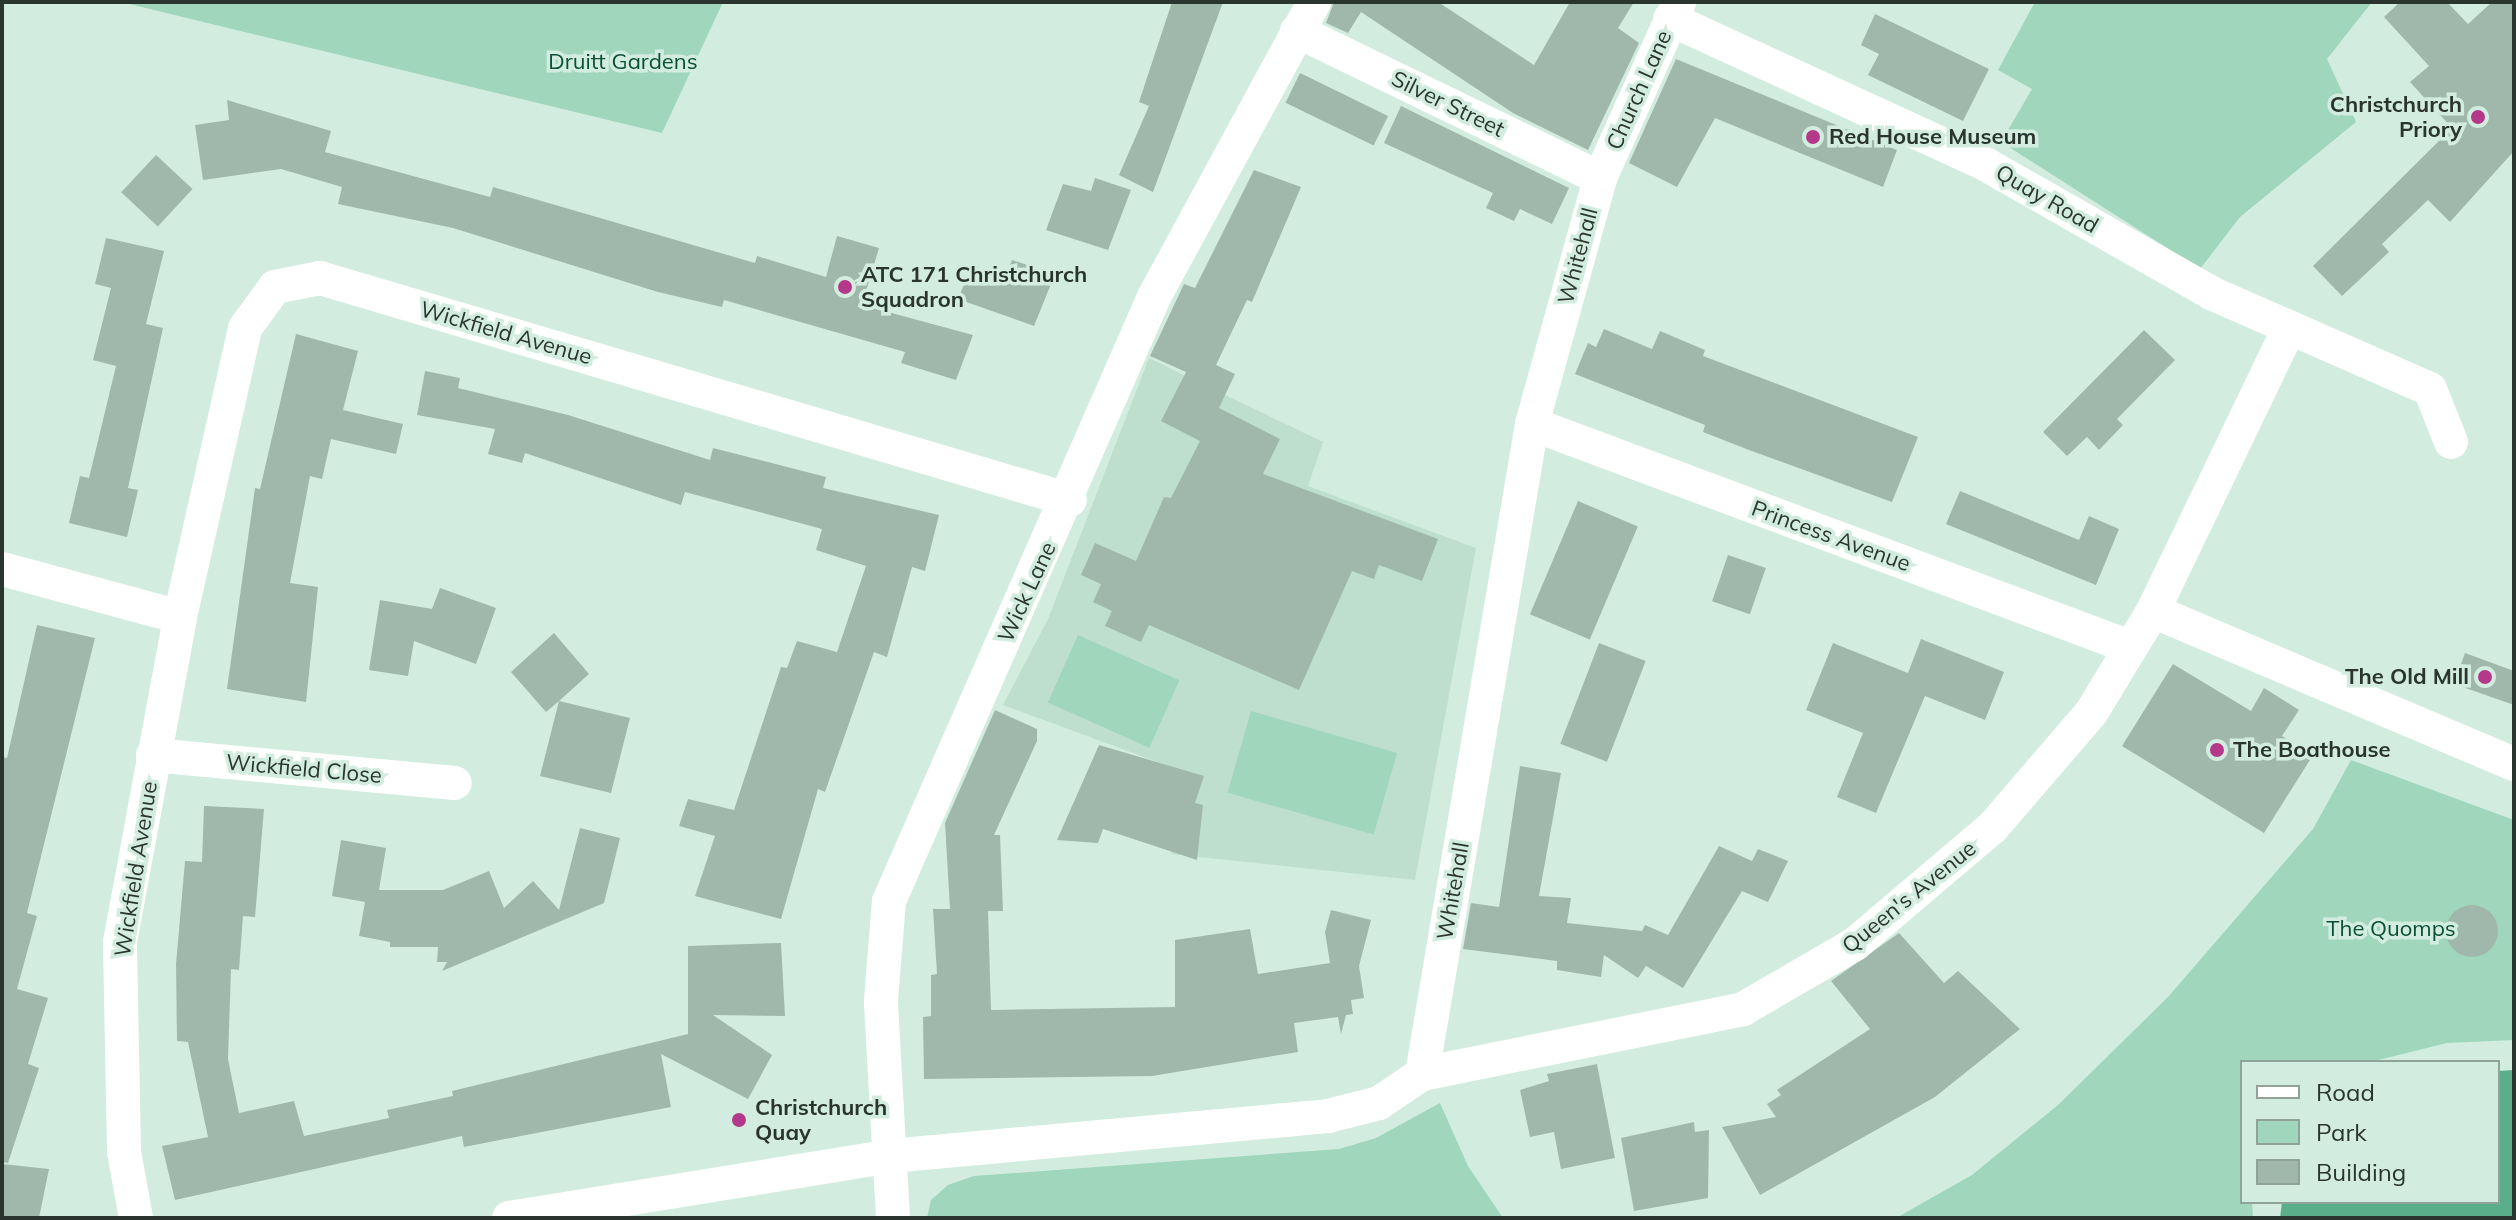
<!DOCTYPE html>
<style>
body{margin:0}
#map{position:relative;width:2516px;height:1220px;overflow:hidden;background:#d2eddf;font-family:Mulish,sans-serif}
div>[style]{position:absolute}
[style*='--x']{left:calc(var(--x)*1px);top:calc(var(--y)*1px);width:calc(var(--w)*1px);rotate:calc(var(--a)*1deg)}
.built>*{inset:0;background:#bedfce}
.green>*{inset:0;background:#a0d6bc;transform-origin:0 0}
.water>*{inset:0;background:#5aaf8a}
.building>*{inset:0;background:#9fb8ab;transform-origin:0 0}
.round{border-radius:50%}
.street>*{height:34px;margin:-17px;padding:0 17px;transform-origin:17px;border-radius:17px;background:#fff}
.dots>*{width:22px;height:22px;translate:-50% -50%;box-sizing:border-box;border:4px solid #d2eddf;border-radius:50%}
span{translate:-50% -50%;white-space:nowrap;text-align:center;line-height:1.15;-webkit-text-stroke:7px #d2eddf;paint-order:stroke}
.park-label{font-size:22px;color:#0a5038}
.street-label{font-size:22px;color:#2b3530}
.poi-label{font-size:22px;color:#2b3530;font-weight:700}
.right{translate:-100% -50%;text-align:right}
.left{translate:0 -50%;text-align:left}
.frame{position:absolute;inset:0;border:4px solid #2b3530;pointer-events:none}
.legend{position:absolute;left:2240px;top:1060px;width:260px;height:144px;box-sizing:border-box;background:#d2eddf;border:2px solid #8fa399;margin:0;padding:10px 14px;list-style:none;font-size:24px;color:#2b3530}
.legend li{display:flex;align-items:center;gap:16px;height:40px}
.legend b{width:40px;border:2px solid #8fa399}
</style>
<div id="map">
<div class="built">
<div style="clip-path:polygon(1149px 358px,1323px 442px,1308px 486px,1476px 548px,1415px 880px,1171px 854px,1190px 774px,1003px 705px,1048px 619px)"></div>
</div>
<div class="green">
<div style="clip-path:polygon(121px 2px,723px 2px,662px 133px)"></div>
<div style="clip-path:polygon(2035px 2px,2372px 2px,2327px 59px,2356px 122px,2240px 217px,2200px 269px,2001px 142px,2032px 89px,1998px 70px)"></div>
<div style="left:1078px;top:635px;width:111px;height:74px;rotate:24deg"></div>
<div style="left:1251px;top:711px;width:152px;height:85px;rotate:16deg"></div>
<div style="clip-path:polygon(2351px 760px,2514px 820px,2514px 1040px,2447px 1043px,2370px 1062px,2242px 1062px,2242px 1202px,2252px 1202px,2253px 1218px,1896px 1218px,1972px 1175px,2058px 1105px,2168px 997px,2313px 829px)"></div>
<div style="clip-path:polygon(1440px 1103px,1468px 1166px,1503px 1218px,927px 1218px,931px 1200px,948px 1185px,974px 1176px,1339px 1149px,1376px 1138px)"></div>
</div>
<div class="water">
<div style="clip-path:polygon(2514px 1070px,2514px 1218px,2280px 1218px,2282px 1202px,2498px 1202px,2498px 1071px)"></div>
</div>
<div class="building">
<div style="clip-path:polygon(1172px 2px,1223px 2px,1153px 192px,1119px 175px,1149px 106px,1139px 102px)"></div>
<div style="clip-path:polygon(1334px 2px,1438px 2px,1534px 65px,1570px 2px,1634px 2px,1618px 28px,1639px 43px,1588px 150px,1513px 113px,1361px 12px,1348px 33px,1326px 23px)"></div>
<div style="clip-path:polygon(2400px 2px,2447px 2px,2468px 24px,2492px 2px,2514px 2px,2514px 151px,2450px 222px,2428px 200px,2382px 244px,2389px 252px,2342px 296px,2313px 266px,2452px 128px,2410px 82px,2429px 66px,2384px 17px)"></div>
<div style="clip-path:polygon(1875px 14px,1989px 69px,1963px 121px,1868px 75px,1879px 54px,1861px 45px)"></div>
<div style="clip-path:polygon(1676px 59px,1897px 150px,1883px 187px,1715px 118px,1677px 187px,1629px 163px)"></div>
<div style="left:1300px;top:73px;width:98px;height:33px;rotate:26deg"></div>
<div style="clip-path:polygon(227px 100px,331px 131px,325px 152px,490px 197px,493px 187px,755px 263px,757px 256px,826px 277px,837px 236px,879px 248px,862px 305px,973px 335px,956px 380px,901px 363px,905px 352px,724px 300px,722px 307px,658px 292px,453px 228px,338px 204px,342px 187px,281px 169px,203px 180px,195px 125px,229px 120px)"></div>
<div style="clip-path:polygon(1401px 106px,1569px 188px,1552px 224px,1520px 209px,1514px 221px,1486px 208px,1493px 193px,1384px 143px)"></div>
<div style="left:156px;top:155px;width:50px;height:51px;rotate:43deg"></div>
<div style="clip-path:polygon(1254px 170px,1301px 187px,1252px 302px,1247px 300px,1216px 365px,1235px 374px,1219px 408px,1280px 439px,1263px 474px,1438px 539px,1422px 581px,1379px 565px,1374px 579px,1352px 571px,1299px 690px,1149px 625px,1141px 642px,1105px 626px,1112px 611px,1093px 602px,1101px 584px,1081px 575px,1095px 543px,1136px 561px,1164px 497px,1171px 498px,1200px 441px,1161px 421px,1186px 372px,1150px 356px,1184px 284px,1195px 288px)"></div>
<div style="clip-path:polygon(1095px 178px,1131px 190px,1108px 250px,1046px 230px,1063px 184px,1091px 191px)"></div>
<div style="clip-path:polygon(106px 238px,164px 251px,146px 324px,163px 328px,128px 488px,138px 490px,127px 537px,69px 523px,80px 476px,89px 478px,116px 366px,93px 360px,111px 288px,95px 284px)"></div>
<div style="clip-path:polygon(1012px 260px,1055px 274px,1034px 326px,958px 299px,972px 265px,1005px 278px)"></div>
<div style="clip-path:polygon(1604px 329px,1652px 349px,1660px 331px,1705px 350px,1703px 356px,1918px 437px,1892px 502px,1749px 450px,1703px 432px,1705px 425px,1575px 374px,1588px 343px,1596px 347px)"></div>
<div style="clip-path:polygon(2144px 330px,2175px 360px,2117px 419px,2123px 425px,2099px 450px,2087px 437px,2067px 456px,2043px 432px)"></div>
<div style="clip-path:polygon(296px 334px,358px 351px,343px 410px,403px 424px,396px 454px,331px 439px,322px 479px,310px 476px,290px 583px,318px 587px,306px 702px,227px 689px,255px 488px,260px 489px)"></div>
<div style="clip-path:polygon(425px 371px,460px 378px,458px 388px,568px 415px,710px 460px,713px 448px,826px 477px,823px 488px,939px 515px,925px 571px,912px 567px,887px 657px,874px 652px,825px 792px,818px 789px,781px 919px,695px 896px,715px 836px,679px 826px,688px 799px,734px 810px,781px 667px,787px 668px,797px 641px,837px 652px,866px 566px,816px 550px,822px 529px,685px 492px,681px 505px,525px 453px,522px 463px,488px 454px,495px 429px,417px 415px)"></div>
<div style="clip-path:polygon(1960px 491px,2079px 540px,2089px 516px,2119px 529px,2096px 585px,1946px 524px)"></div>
<div style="left:1578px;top:501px;width:65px;height:123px;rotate:23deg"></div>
<div style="left:1728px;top:555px;width:40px;height:49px;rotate:19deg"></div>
<div style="clip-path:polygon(440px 588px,496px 608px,476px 664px,414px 641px,408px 676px,369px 670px,380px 600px,432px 609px)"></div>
<div style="clip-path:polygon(37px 625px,95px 638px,27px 913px,37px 916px,17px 989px,48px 998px,28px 1064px,39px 1068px,8px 1163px,2px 1162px,2px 757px,7px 758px)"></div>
<div style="clip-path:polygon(554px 633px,589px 674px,559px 701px,630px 718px,611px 793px,540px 776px,559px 701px,546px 712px,511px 672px)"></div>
<div style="clip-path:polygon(1921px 639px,2004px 672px,1985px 720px,1925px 696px,1876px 813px,1837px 797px,1863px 733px,1806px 710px,1833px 643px,1908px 673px)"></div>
<div style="left:1599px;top:643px;width:50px;height:108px;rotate:21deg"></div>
<div style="clip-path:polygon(2465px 653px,2514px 671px,2514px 705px,2454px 684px)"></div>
<div style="clip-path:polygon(2173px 664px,2251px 711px,2264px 688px,2299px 710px,2282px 736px,2313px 755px,2264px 833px,2122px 746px)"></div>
<div style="clip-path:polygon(995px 710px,1037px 729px,1037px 741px,994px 835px,1000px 835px,1003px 911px,988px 911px,991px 1010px,1175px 1007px,1175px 940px,1250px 929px,1258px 974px,1330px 963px,1325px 932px,1331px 910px,1371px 920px,1359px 966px,1364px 998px,1351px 1000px,1353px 1014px,1346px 1015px,1341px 1034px,1338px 1017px,1294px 1023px,1298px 1052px,1152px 1076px,924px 1079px,923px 1017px,931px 1016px,931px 975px,937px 974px,933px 909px,950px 909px,945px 823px)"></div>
<div style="clip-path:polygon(1099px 745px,1204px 776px,1195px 803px,1203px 805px,1197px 860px,1103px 829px,1098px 843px,1057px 840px)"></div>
<div style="clip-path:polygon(1520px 766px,1561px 773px,1539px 896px,1571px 898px,1567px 923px,1642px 931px,1645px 925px,1668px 935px,1719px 846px,1752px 861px,1758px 849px,1788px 861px,1768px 902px,1742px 891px,1683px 988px,1646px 966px,1638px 978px,1604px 955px,1601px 977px,1557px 970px,1557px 961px,1463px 949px,1471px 903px,1499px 907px)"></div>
<div style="clip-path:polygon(204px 806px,264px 809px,255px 917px,243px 916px,239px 970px,231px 969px,228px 1059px,239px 1113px,294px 1101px,304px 1136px,389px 1118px,387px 1110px,453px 1096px,452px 1091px,688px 1034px,688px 946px,781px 943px,785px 1016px,713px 1015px,772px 1055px,748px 1099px,661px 1054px,671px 1107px,464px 1147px,462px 1136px,175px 1200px,162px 1146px,208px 1137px,188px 1042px,177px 1041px,176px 964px,185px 861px,202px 862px)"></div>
<div style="clip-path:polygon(580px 828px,620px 838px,604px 903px,442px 971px,447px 962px,437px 962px,438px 947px,390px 947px,390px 942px,359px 936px,365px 902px,332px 896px,341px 840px,386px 848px,379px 890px,443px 890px,489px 871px,504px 908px,533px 881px,559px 910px)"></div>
<div class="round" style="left:2446px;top:905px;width:52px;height:52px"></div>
<div style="clip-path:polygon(1899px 933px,1944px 983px,1958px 971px,2020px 1029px,1935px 1097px,1760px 1195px,1722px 1127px,1776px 1117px,1767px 1104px,1781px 1095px,1777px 1090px,1870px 1029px,1831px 981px)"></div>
<div style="clip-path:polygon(1597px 1064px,1615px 1158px,1561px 1169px,1554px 1132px,1530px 1137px,1520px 1090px,1549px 1081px,1547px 1074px)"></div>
<div style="clip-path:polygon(1694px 1122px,1695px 1132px,1709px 1130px,1708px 1198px,1634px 1211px,1621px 1138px)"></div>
<div style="clip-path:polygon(2px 1164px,49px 1169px,39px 1218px,2px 1218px)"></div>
</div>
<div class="street">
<div style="--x:1670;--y:19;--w:349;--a:24.7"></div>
<div style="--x:1987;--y:165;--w:258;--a:29.7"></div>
<div style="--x:2211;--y:293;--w:239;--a:23.7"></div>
<div style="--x:2430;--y:389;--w:57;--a:68.4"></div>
<div style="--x:1297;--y:31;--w:337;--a:25.9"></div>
<div style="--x:1532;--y:424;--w:638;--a:20.45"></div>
<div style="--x:2;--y:569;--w:184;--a:15.1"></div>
<div style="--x:2153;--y:611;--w:392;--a:23"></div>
<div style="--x:153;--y:755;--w:303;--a:5.3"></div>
<div style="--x:1422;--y:1074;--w:659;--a:-80.39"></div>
<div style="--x:1532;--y:424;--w:255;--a:-74.5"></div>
<div style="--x:1600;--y:178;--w:193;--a:-65.8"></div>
<div style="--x:136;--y:1218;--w:67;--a:-100.3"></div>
<div style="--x:124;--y:1152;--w:210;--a:-91.1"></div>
<div style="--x:120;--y:942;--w:330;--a:-79.5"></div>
<div style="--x:180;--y:617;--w:296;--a:-77.3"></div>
<div style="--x:245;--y:328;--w:51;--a:-53.8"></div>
<div style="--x:275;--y:287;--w:46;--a:-11.3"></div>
<div style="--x:320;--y:278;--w:782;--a:16.49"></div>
<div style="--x:509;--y:1218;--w:386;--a:-9.2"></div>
<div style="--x:890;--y:1156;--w:440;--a:-5.2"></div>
<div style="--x:1328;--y:1116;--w:53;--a:-14.3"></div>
<div style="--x:1379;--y:1103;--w:52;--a:-34"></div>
<div style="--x:1422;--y:1074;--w:328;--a:-11.4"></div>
<div style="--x:1743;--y:1009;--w:129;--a:-30.1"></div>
<div style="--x:1855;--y:944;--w:180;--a:-40.3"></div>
<div style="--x:1992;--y:828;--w:152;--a:-49.3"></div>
<div style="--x:2091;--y:713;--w:119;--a:-58.7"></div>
<div style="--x:2153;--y:611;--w:314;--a:-64.3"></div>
<div style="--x:893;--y:1218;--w:218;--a:-93.2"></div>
<div style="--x:881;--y:1000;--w:99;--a:-85.4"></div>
<div style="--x:889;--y:901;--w:660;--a:-66.31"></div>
<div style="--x:1154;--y:297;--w:336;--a:-61.5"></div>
</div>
<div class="dots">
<div style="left:2478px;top:117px;background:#b4398b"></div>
<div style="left:1813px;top:137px;background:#b4398b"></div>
<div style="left:845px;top:287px;background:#b4398b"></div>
<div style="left:2485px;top:677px;background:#b4398b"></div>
<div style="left:2217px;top:750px;background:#b4398b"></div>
<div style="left:739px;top:1120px;background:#b4398b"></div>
</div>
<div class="park-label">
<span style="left:623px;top:62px">Druitt Gardens</span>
<span style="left:2391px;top:929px">The Quomps</span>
</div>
<div class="street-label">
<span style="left:1639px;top:90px;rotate:-66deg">Church Lane</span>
<span style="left:1448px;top:104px;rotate:26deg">Silver Street</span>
<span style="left:2047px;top:199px;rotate:30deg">Quay Road</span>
<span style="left:1578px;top:256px;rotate:-75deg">Whitehall</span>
<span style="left:506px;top:333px;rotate:16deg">Wickfield Avenue</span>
<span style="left:1831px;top:536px;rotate:20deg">Princess Avenue</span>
<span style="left:1027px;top:592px;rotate:-65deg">Wick Lane</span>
<span style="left:304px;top:769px;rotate:5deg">Wickfield Close</span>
<span style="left:136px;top:869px;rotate:-81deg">Wickfield Avenue</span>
<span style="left:1453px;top:891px;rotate:-80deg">Whitehall</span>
<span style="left:1909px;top:897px;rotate:-39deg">Queen's Avenue</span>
</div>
<div class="poi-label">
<span class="right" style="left:2462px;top:117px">Christchurch<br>Priory</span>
<span class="left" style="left:1829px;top:137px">Red House Museum</span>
<span class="left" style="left:861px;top:287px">ATC 171 Christchurch<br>Squadron</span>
<span class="right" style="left:2469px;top:677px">The Old Mill</span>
<span class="left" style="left:2233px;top:750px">The Boathouse</span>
<span class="left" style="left:755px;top:1120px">Christchurch<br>Quay</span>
</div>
<div class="frame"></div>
<ul class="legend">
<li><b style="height:10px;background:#fff"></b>Road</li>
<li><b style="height:22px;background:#a0d6bc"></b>Park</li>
<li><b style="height:22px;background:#9fb8ab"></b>Building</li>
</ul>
</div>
